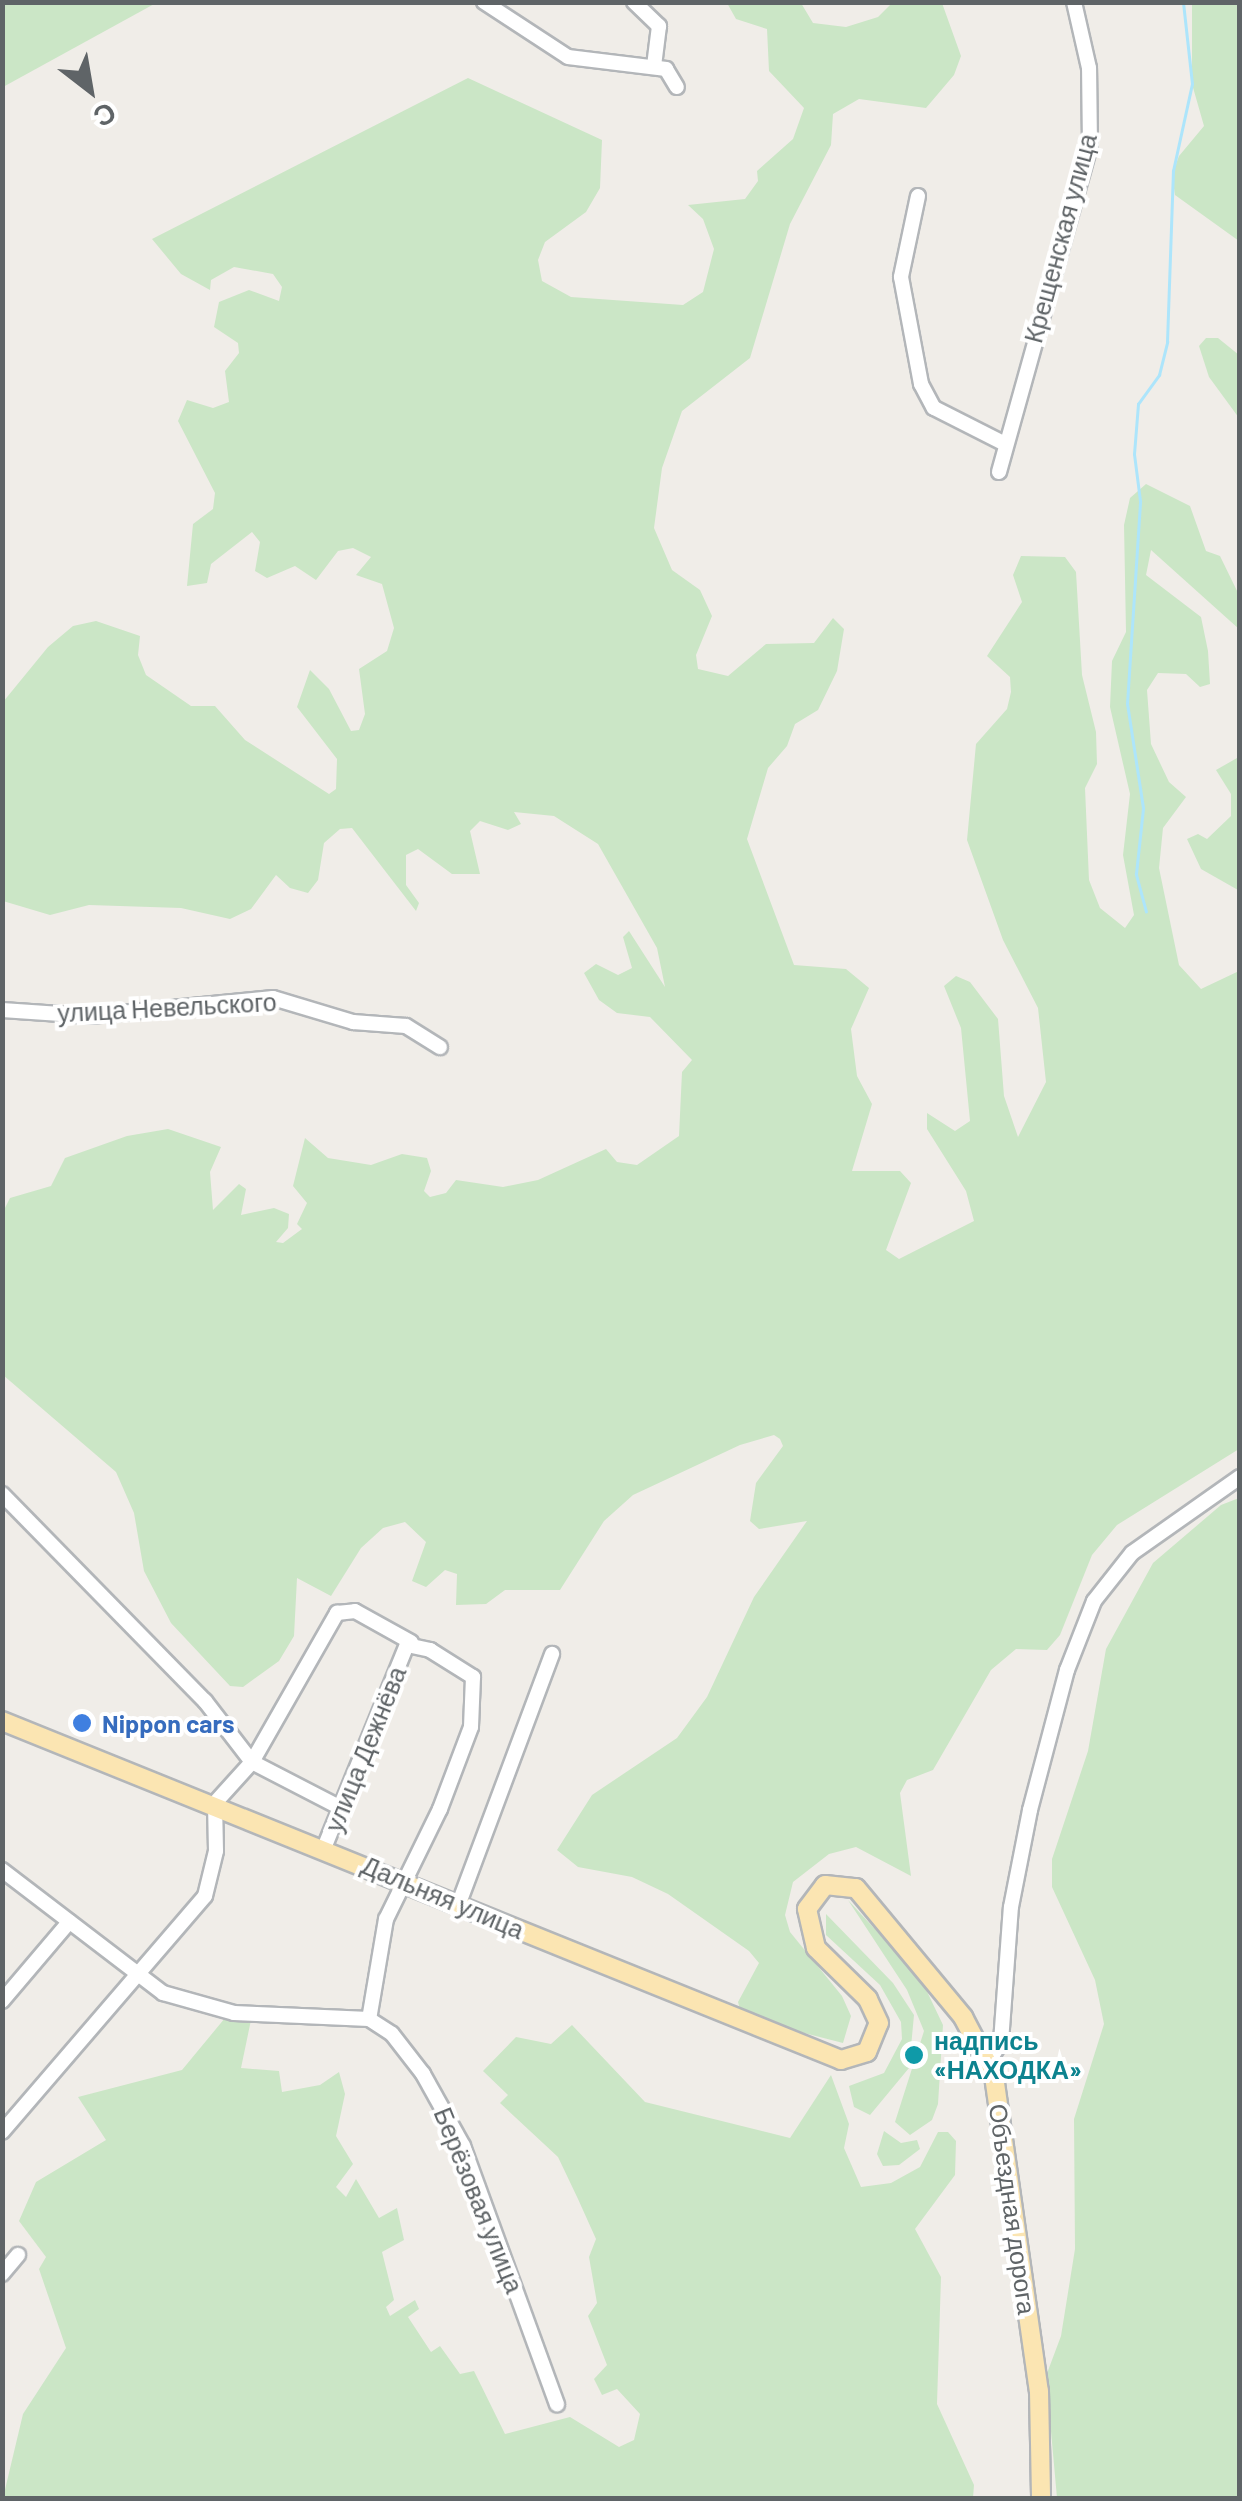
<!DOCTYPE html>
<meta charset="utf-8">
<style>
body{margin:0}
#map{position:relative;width:1242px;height:2501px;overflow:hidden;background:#f0ede8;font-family:Barlow,sans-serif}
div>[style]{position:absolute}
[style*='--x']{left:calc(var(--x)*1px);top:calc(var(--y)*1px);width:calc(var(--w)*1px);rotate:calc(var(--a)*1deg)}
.green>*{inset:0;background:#cbe6c6}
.stream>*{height:2.5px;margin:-1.25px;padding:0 1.25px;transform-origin:1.25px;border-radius:1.25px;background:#ade5fb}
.roads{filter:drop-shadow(2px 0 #b3b6b9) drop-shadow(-2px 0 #b3b6b9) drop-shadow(0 2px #b3b6b9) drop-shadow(0 -2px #b3b6b9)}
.minor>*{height:14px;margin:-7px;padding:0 7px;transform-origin:7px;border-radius:7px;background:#fff}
.major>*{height:18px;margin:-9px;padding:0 9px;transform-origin:9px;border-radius:9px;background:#fbe5b2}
.dots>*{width:28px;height:28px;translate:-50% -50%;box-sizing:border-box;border:5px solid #fff;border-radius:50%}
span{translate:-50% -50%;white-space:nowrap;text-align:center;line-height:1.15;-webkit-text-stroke:8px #fff;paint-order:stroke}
.street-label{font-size:25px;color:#5f6467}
.shop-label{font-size:25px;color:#366cbe;font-weight:700}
.left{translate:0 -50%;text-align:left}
.culture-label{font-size:25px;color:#0d838f;font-weight:700}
.frame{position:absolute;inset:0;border:5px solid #5f6467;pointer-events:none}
.north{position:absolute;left:40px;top:40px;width:100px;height:100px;-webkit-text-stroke:8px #fff;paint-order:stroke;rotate:149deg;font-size:28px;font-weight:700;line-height:40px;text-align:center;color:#5f6467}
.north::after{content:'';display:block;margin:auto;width:35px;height:45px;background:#5f6467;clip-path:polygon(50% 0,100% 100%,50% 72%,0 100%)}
</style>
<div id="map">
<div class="green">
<div style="clip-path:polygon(3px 2px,156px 2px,156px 3px,3px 87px)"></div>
<div style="clip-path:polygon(727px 3px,801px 3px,813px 23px,846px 27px,878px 17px,892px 3px,942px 3px,961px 56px,954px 75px,926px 108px,859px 99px,833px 114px,831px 145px,790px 224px,750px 358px,682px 411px,662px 468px,654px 528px,672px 570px,700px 590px,712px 616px,696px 655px,698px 669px,728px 676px,766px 644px,814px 643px,833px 618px,844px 629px,837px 671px,818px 710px,795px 724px,787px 746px,768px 768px,747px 839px,794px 965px,846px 969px,869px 988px,851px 1029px,857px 1076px,872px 1104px,852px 1171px,900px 1171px,911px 1183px,886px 1250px,899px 1259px,974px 1221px,966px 1191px,927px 1129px,927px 1113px,955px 1131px,970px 1121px,961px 1028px,944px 986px,956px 976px,970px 982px,998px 1019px,1004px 1096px,1018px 1137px,1046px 1082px,1038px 1008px,1003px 940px,967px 840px,976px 744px,1007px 709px,1011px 692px,1010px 677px,987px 656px,1022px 602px,1013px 575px,1021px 556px,1065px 557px,1076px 572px,1082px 675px,1096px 732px,1097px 764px,1085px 788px,1089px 880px,1100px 908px,1125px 928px,1134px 915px,1123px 855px,1130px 794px,1110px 707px,1112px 661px,1126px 632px,1124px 525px,1130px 498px,1146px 484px,1190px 506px,1206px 551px,1220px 556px,1239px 595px,1239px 629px,1151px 550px,1146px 575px,1201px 617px,1208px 651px,1210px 684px,1200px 687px,1186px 674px,1158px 673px,1147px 690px,1151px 744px,1169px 782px,1186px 797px,1163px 828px,1159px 868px,1179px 965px,1201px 989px,1239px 971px,1239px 1449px,1117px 1525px,1092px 1555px,1060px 1635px,1047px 1650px,1016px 1649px,991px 1670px,933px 1770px,907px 1780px,900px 1793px,911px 1876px,856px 1847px,829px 1854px,793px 1882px,785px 1915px,790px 1932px,842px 1996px,851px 2016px,843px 2043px,742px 2017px,738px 2002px,759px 1963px,749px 1951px,668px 1894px,632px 1877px,578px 1867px,557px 1850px,592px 1795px,677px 1738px,707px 1697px,754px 1597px,807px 1521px,759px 1529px,750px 1521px,756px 1483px,783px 1446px,780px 1439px,774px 1435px,740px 1445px,633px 1495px,604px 1521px,560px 1590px,505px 1590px,486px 1604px,456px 1605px,457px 1574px,445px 1570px,426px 1587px,412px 1581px,426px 1542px,405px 1522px,383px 1528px,361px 1548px,331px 1596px,297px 1578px,294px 1636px,279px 1661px,243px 1687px,230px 1686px,171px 1623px,144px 1571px,134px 1513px,116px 1472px,3px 1375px,2px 1214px,10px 1198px,51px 1186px,65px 1158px,127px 1136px,168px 1129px,221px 1147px,210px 1172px,213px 1210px,239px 1184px,246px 1189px,241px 1215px,274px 1208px,289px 1214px,288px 1228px,276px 1242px,283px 1243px,302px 1229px,297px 1224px,307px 1203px,293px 1186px,305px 1138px,328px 1158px,371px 1165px,402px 1154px,427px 1158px,431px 1171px,424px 1191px,430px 1197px,446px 1193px,456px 1180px,503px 1187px,538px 1180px,606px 1149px,617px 1162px,637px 1165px,679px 1136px,682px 1072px,692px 1060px,650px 1017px,617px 1013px,599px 1000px,584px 973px,596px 964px,618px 975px,632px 968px,623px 937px,629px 931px,665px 987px,657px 948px,598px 844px,554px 816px,514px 812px,521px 824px,508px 830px,480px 821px,470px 831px,480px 874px,452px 874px,418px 849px,406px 855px,406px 885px,419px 903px,416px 911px,352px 828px,340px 829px,324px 843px,318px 880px,308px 893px,290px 888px,276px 875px,251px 909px,230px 919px,181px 908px,89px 905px,50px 915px,3px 901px,3px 702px,48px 647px,73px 626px,96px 621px,140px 636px,138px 655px,146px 675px,191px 706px,215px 706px,245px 740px,329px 794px,336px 789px,337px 759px,297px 707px,310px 670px,329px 689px,351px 731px,359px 730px,365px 714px,359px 669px,387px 651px,394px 628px,382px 584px,356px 575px,371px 557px,353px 548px,338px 551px,316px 580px,295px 566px,267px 578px,255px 571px,260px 542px,252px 532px,211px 564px,207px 583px,187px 586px,193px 524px,213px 509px,215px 493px,178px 421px,187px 400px,213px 408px,229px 402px,225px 371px,239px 353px,238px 343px,214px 327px,219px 302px,249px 290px,279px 301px,282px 287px,273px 274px,234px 267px,211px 280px,210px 290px,181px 274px,152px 239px,468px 78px,602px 140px,600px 188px,586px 212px,545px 242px,538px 260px,542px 281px,571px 297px,683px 305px,703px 292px,714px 249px,703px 219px,688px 205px,745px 199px,758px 181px,757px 171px,793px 139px,804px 108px,769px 71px,767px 29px,736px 19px)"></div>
<div style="clip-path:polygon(1192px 3px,1239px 3px,1239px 241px,1175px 195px,1172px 175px,1179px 156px,1204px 126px,1192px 84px)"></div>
<div style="clip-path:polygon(1206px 338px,1218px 338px,1239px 355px,1239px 418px,1209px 377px,1199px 346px)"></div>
<div style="clip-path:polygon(1239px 735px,1240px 735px,1239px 908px,1238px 890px,1201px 869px,1187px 839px,1198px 834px,1207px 839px,1231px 816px,1231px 794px,1216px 770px,1237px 758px)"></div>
<div style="clip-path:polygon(1239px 1498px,1239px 2498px,1057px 2498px,1046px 2376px,1061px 2336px,1075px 2249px,1074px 2119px,1104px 2024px,1095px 1980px,1052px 1887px,1052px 1859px,1088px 1751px,1106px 1649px,1153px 1563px,1221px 1505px)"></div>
<div style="clip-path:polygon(848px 1900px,921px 1979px,943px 2025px,938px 2104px,932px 2120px,910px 2135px,895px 2122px,924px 2031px,907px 1990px)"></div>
<div style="clip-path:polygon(826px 1914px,893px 1983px,914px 2015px,909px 2068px,870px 2115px,854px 2107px,849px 2086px,884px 2073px,902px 2039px,901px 2022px,880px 1985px,826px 1935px)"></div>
<div style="clip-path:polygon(225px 2018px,251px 2020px,241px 2068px,279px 2071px,282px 2092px,320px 2085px,339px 2072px,345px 2094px,336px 2136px,353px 2164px,336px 2187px,346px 2197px,356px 2179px,379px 2218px,397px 2208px,404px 2240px,382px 2252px,394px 2300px,386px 2307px,390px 2316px,415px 2300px,419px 2309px,408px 2317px,431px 2352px,440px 2346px,460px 2374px,474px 2371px,505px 2434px,570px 2417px,619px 2447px,634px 2440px,640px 2414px,617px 2389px,602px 2395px,594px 2379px,607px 2365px,588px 2316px,597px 2303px,589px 2257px,596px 2239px,578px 2199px,558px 2157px,500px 2103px,508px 2095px,483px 2071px,516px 2037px,551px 2044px,572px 2025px,645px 2102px,790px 2138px,831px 2075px,849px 2124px,844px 2148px,861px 2187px,891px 2183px,920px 2167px,938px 2132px,948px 2132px,956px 2141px,955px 2175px,915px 2229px,941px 2277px,937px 2404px,974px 2485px,973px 2498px,3px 2498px,23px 2414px,66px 2348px,39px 2269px,46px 2257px,19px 2221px,36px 2182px,106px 2140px,78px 2097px,182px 2070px)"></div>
<div style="clip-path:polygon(884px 2131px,901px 2143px,917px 2140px,920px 2149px,899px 2165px,883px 2166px,877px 2154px)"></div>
</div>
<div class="stream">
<div style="--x:1146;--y:912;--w:39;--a:-105"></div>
<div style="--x:1136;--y:874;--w:66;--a:-83.9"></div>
<div style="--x:1143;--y:808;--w:105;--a:-98.7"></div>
<div style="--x:1127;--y:704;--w:203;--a:-86.3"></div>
<div style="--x:1140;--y:501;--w:47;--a:-97.3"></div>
<div style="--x:1134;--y:454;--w:50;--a:-85.4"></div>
<div style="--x:1138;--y:404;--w:36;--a:-54"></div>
<div style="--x:1159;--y:375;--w:34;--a:-76"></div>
<div style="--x:1167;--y:342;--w:171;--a:-88"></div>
<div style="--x:1173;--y:171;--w:89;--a:-77.7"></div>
<div style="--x:1192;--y:84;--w:82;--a:-96.3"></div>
</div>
<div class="roads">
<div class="minor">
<div style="--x:484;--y:2;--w:100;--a:33.2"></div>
<div style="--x:568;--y:57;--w:99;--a:7"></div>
<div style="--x:666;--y:69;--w:21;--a:59"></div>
<div style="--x:634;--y:2;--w:35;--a:44"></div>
<div style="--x:659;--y:26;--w:40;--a:97.1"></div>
<div style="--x:918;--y:196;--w:83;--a:101.9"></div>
<div style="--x:901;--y:277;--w:109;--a:79.4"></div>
<div style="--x:921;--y:384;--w:27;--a:62"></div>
<div style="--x:934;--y:408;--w:80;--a:26.9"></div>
<div style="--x:999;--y:472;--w:338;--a:-74.4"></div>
<div style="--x:1090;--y:146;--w:78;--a:-90.7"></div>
<div style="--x:1089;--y:68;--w:68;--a:-102.8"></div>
<div style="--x:2;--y:1010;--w:88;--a:3.9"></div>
<div style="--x:90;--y:1016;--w:184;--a:-5.6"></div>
<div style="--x:273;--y:998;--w:84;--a:16.7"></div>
<div style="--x:353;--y:1022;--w:53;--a:4.3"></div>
<div style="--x:406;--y:1026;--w:40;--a:32"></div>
<div style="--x:2;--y:1494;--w:290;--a:45.6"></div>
<div style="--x:205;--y:1701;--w:77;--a:52.4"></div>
<div style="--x:252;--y:1762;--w:55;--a:132.1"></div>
<div style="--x:215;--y:1803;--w:48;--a:88.8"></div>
<div style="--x:216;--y:1851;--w:46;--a:103.7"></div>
<div style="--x:205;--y:1896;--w:311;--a:130.7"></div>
<div style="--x:339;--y:1807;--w:98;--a:-152.7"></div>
<div style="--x:252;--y:1762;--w:172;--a:-60.3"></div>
<div style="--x:337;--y:1613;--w:18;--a:-6"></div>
<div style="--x:355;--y:1611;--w:64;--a:29"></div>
<div style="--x:324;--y:1848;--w:219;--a:-67.8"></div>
<div style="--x:407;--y:1645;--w:24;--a:12"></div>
<div style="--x:430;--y:1650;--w:51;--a:32.1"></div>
<div style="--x:473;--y:1677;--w:50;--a:92.3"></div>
<div style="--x:471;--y:1727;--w:88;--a:110.7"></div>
<div style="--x:440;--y:1809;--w:123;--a:116.1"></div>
<div style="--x:386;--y:1919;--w:101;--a:99.6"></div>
<div style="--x:2;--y:1870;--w:203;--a:37.4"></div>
<div style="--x:163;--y:1993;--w:74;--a:15.7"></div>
<div style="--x:234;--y:2013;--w:135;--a:2.5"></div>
<div style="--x:369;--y:2019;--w:27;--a:33"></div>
<div style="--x:392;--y:2034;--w:51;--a:52.2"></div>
<div style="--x:423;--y:2074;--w:82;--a:60.9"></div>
<div style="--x:463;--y:2146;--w:275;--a:70"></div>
<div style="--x:459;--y:1903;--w:266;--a:-69.5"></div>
<div style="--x:2;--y:2001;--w:104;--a:-49.7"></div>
<div style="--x:989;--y:2061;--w:22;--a:-58"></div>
<div style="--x:1001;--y:2042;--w:135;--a:-85.8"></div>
<div style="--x:1011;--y:1907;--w:99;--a:-78.9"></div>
<div style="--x:1030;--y:1810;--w:145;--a:-75.2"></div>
<div style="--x:1067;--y:1670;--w:74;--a:-68.6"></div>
<div style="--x:1094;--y:1601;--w:61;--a:-51.6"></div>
<div style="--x:1132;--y:1553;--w:132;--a:-35.1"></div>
<div style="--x:2;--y:2274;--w:25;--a:-50"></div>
</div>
<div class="major">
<div style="--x:2;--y:1721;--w:905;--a:22"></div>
<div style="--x:841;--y:2060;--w:27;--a:-17"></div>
<div style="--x:867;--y:2052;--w:31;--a:-68"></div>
<div style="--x:879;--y:2023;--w:26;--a:-115"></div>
<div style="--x:868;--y:1999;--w:73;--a:-135.6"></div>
<div style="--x:816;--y:1948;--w:40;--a:-103"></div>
<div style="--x:807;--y:1909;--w:30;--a:-53"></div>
<div style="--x:825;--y:1885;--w:31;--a:6"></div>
<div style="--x:856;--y:1888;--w:168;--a:50.3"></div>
<div style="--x:963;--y:2017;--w:67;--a:62.3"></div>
<div style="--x:994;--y:2076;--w:318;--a:81.9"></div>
<div style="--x:1039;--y:2391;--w:107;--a:88.9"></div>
</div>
</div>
<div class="dots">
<div style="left:82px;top:1723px;background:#3f7fe0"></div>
<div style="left:914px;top:2055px;background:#0f9aa8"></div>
</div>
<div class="street-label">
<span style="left:1060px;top:238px;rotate:-75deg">Крещенская улица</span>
<span style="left:167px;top:1007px;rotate:-3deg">улица Невельского</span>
<span style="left:365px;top:1749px;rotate:-68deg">улица Дежнёва</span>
<span style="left:443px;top:1897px;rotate:23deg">Дальняя улица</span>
<span style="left:479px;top:2200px;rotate:68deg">Берёзовая улица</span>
<span style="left:1013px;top:2209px;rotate:82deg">Объездная дорога</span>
</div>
<div class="shop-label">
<span class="left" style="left:102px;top:1723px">Nippon cars</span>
</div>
<div class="culture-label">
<span class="left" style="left:934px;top:2055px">надпись<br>«НАХОДКА»</span>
</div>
<div class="frame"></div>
<div class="north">С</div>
</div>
